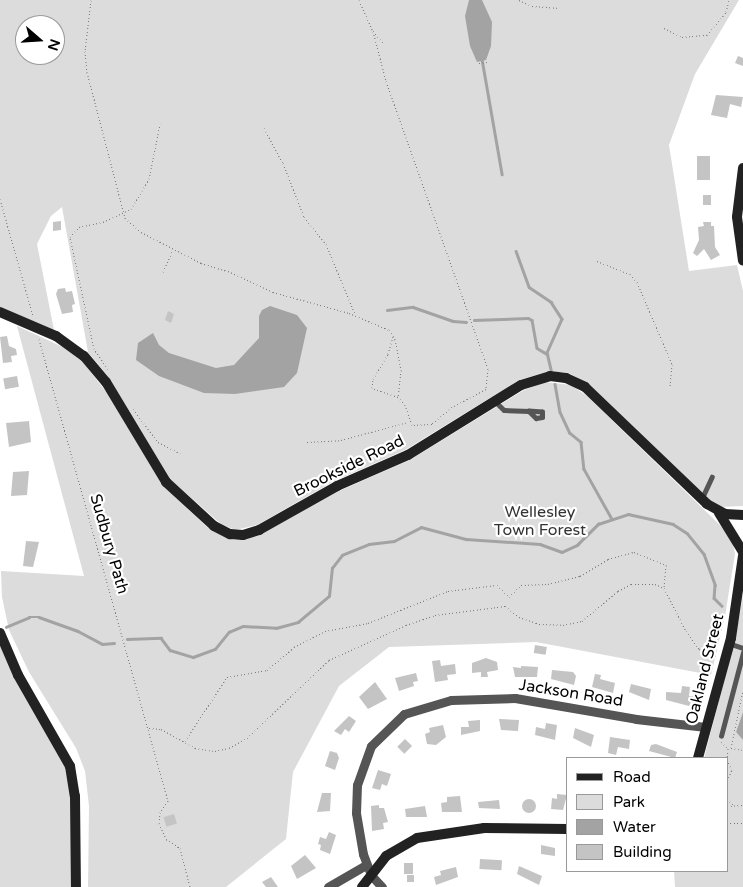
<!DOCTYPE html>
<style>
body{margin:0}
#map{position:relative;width:743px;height:887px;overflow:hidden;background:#fff;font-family:"Varela Round",sans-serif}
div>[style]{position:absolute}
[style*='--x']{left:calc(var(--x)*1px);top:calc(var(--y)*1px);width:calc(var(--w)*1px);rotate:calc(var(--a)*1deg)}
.green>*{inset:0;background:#dcdcdc}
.water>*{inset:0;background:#a3a3a3}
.stream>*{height:2.5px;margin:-1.25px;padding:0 1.25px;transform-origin:1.25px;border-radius:1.25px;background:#a3a3a3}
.building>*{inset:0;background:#c4c4c4;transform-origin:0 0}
.round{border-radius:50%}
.path>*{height:1px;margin-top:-0.5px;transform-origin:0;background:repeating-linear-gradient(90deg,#777 0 1px,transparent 0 3.5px)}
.lane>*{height:4.5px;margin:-2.25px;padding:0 2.25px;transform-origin:2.25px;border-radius:2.25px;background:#555}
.street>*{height:9px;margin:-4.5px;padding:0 4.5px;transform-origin:4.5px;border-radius:4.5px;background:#555}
.secondary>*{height:10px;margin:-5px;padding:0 5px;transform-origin:5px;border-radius:5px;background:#222}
span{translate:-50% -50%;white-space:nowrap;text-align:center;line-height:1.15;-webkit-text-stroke:4.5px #fff;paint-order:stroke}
.street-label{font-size:16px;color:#000}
.park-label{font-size:16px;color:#333}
.legend{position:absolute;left:566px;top:757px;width:162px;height:115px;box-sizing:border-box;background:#fff;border:1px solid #999;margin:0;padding:6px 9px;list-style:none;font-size:15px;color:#000}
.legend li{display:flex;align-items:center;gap:10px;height:25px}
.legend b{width:25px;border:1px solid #999}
.north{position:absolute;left:15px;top:15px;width:50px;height:50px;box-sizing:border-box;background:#fff;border:1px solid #999;border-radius:50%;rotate:109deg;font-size:14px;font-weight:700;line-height:20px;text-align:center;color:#000}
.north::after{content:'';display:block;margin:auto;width:18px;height:22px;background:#000;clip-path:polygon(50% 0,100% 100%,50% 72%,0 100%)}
</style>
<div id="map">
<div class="green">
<div style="clip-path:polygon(evenodd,0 0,739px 0,695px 74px,669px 145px,689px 271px,737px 265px,743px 291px,743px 506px,719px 507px,697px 490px,588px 383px,568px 373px,550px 371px,519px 380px,405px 450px,334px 481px,257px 525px,235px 530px,221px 524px,170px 479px,110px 379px,88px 352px,62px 207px,51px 216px,37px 244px,54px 330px,0 307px,0 0,25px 25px,55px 25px,55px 55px,25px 55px,25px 25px)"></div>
<div style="clip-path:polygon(17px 326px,65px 348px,82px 361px,107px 393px,162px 485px,207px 527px,234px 540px,257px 536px,339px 491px,410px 460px,524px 390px,545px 382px,571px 385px,587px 396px,724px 529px,733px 544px,735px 554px,725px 616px,711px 675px,536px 642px,389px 647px,339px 686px,293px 772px,286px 839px,226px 887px,88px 887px,89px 806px,85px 771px,76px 748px,29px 672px,9px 630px,2px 597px,1px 571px,84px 576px)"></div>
<div style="clip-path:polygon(743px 595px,743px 712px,736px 732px,743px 740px,743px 887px,675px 887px,674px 871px,727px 871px,727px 758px,704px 758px,736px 635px)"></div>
<div style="clip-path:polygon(0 636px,70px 765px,75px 887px,0 887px)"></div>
</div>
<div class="water">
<div style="clip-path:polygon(469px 0,482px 0,492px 22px,491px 46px,486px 60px,477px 62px,470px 46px,465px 16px)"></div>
<div style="clip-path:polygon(270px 306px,297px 315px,307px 328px,297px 373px,284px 387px,235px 394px,204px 393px,159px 376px,136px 360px,138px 343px,153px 333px,159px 345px,169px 353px,216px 368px,234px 365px,259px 338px,259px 316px,262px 310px)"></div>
<div style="clip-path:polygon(743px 712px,743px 740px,736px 732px)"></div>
</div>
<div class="stream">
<div style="--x:482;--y:59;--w:117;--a:80.1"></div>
<div style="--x:516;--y:251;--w:38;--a:70"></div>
<div style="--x:529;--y:287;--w:27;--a:34"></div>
<div style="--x:551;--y:302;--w:20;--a:57"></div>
<div style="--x:562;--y:319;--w:36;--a:114"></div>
<div style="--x:547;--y:352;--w:18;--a:77"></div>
<div style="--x:387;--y:310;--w:26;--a:-7"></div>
<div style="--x:413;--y:307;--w:42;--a:19.3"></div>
<div style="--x:453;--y:321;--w:13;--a:4"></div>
<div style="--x:474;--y:320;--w:54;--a:-2.1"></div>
<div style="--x:528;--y:318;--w:4;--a:27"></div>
<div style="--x:532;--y:320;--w:28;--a:80"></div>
<div style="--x:537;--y:348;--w:12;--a:31"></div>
<div style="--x:555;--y:384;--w:28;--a:80"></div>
<div style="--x:560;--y:412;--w:23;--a:65"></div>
<div style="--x:570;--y:433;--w:14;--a:39"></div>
<div style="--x:581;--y:442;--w:27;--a:84"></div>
<div style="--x:584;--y:469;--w:57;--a:60.8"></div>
<div style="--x:6;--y:627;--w:25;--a:-23"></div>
<div style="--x:29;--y:617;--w:10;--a:0"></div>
<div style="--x:39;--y:617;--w:41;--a:19.7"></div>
<div style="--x:78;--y:631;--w:27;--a:28"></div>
<div style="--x:102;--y:644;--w:12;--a:-5"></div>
<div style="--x:127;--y:639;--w:34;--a:-2"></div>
<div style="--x:161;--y:638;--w:15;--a:53"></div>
<div style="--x:170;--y:650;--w:24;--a:17"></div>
<div style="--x:193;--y:657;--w:23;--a:-20"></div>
<div style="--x:215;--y:649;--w:22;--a:-51"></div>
<div style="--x:229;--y:632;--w:15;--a:-23"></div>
<div style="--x:243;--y:626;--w:33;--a:3"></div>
<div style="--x:276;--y:628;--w:23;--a:-15"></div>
<div style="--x:298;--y:622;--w:40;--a:-40"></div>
<div style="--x:329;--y:596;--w:28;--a:-84"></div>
<div style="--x:332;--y:568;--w:16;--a:-52"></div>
<div style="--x:342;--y:555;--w:29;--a:-22"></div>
<div style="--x:369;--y:544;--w:25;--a:-7"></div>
<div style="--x:394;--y:541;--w:30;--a:-27"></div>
<div style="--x:421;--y:527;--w:47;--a:14.9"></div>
<div style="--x:466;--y:539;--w:74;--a:3.9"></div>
<div style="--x:540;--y:544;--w:23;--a:20"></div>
<div style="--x:562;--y:552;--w:17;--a:-25"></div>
<div style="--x:577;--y:545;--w:30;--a:-45"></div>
<div style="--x:598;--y:524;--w:32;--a:-18"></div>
<div style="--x:628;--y:514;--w:46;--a:12.5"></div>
<div style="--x:673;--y:524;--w:17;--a:33"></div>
<div style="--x:687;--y:533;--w:27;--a:51"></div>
<div style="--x:704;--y:554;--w:33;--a:70"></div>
<div style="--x:715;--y:585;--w:13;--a:94"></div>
<div style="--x:714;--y:598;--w:11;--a:45"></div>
</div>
<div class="building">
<div style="clip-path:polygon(738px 56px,743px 58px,743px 66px,735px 63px)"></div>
<div style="clip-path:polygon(716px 95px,743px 97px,741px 107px,730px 104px,727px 118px,711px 115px)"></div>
<div style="left:697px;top:156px;width:13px;height:24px"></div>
<div style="left:703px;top:195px;width:8px;height:10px"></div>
<div style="clip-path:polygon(61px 221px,61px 230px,53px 231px,53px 222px)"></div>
<div style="clip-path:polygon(703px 222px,711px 222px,711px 226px,714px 226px,715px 247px,720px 255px,711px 260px,704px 249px,697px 256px,693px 253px,699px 240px,698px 227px,704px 226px)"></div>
<div style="clip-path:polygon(65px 288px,66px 292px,72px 291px,75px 304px,72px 305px,73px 312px,62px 314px,56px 294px,58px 289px)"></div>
<div style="clip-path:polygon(168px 311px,174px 314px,171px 323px,165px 320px)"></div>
<div style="clip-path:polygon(7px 336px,9px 346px,16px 349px,17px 355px,11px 356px,12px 362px,3px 363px,0 337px)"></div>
<div style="left:17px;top:376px;width:11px;height:14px;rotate:80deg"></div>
<div style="clip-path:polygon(29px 421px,31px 442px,9px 447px,6px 423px)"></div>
<div style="clip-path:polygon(29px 471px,27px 495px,11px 496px,13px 472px)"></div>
<div style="clip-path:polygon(26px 541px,39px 542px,33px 567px,23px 566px)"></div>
<div style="left:535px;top:645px;width:12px;height:8px;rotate:9deg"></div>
<div style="clip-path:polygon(486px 658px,497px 662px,498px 670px,487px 672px,488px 677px,481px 677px,481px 672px,472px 673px,472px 663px)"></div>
<div style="clip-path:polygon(440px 660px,441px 666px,455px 664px,456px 674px,447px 675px,448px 680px,435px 682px,432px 661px)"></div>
<div style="clip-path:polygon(521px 666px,538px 667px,537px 677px,515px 677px,513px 667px,521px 668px)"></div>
<div style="clip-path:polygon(552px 670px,573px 672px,576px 676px,574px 685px,551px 679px)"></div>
<div style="clip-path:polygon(416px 673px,418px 681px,413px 682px,414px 686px,399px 691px,395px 678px)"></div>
<div style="clip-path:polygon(595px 674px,601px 675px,600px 679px,615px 683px,613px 693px,592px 687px)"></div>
<div style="clip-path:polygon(375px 682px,387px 699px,368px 709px,359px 697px)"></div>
<div style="clip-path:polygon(631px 684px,651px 689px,649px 700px,629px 692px)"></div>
<div style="clip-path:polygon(682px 686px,690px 687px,689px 696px,694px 696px,689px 706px,666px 700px,666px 692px,681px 693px)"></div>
<div style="clip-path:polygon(349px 716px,356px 721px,349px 732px,345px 729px,341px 735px,334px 731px)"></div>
<div style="clip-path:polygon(499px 719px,519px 720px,518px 731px,501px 730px)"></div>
<div style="clip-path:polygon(480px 720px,480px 731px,461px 735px,461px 727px,469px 727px,468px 721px)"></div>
<div style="clip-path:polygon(546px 723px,557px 725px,555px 740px,535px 735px,536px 727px,545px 729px)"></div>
<div style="clip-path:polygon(443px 725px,446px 737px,436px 745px,427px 744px,425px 734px,430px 732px,429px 728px)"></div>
<div style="clip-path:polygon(575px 728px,594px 735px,591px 747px,573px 738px)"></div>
<div style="clip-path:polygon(610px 737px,630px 740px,629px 749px,618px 747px,616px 755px,608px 753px)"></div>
<div style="left:405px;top:739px;width:10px;height:11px;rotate:45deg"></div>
<div style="clip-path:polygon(656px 744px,677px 752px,675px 758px,649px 751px,651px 745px)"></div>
<div style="clip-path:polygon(330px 751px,337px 753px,339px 758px,335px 770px,325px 766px)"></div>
<div style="clip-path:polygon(378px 770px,391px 774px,387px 786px,382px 784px,380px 790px,372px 788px)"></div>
<div style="clip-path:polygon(322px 793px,331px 793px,330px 811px,317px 812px)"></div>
<div style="clip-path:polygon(557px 794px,567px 795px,563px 810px,551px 809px,552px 798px,557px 799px)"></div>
<div style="clip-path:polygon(460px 796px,462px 812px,442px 812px,441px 803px,447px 802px,447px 797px)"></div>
<div class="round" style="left:522px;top:799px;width:14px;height:14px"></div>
<div style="clip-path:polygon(499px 800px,500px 809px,479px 808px,478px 802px)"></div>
<div style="clip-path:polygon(379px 805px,379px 808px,384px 808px,388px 822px,383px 823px,384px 829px,372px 831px,371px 806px)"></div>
<div style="clip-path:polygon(425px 806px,427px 817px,406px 817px,405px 809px)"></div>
<div style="left:174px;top:814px;width:10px;height:11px;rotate:73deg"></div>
<div style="clip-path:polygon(329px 832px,336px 835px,330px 854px,320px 850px,321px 845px,318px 844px,320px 837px,326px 839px)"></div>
<div style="clip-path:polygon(541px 845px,555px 848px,555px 856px,541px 854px)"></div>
<div style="clip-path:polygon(305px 855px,316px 868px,297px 879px,291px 866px)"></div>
<div style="left:480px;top:859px;width:22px;height:10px;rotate:3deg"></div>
<div style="left:404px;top:863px;width:9px;height:11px"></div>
<div style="clip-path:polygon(519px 866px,542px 876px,539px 885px,517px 874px)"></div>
<div style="clip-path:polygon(456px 867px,458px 877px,436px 885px,434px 877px,441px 875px,440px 871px)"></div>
<div style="left:407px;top:875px;width:7px;height:7px"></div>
<div style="clip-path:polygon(271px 877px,278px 887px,266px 887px,262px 882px)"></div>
</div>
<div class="path">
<div style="--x:91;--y:0;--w:51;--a:96.7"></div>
<div style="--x:85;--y:51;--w:21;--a:85"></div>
<div style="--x:87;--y:72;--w:151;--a:75.4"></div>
<div style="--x:125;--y:218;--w:21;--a:41"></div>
<div style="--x:141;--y:232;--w:68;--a:27.3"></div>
<div style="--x:201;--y:263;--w:28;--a:17"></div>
<div style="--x:228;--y:271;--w:50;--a:25"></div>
<div style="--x:273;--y:292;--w:79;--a:15.4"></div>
<div style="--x:349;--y:313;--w:43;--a:23"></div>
<div style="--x:389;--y:330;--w:11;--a:56"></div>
<div style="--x:395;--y:339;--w:32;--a:79"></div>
<div style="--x:401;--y:370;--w:27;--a:96"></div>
<div style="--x:359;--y:0;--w:34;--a:66"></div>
<div style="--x:373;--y:31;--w:16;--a:50"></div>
<div style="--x:519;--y:0;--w:14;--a:25"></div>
<div style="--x:532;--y:6;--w:28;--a:4"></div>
<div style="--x:664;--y:28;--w:20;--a:27"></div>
<div style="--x:682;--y:37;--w:25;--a:-5"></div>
<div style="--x:707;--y:35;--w:30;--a:-50"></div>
<div style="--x:726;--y:12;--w:12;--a:-76"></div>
<div style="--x:373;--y:31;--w:52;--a:75.4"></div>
<div style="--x:386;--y:81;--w:306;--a:70.5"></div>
<div style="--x:488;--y:369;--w:20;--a:96"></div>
<div style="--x:486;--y:389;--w:38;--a:152"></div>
<div style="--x:452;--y:407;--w:26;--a:140"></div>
<div style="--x:432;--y:424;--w:20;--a:177"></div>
<div style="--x:412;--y:425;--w:21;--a:-109"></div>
<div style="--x:405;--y:405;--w:11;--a:-131"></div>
<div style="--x:398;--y:397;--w:28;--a:-161"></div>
<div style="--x:372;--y:388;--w:9;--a:-84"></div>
<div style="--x:373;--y:379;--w:29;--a:-59"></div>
<div style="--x:388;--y:354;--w:19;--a:-74"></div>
<div style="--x:479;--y:63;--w:8;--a:-7"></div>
<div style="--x:264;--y:128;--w:40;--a:62"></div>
<div style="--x:283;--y:163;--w:58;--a:68.7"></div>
<div style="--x:304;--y:217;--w:35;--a:51"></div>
<div style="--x:326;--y:244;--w:76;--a:67.5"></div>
<div style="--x:0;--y:199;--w:122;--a:74.2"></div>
<div style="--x:597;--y:261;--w:35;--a:22"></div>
<div style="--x:630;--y:274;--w:11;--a:49"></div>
<div style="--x:637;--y:282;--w:89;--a:66.9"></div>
<div style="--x:672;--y:364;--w:23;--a:95"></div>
<div style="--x:163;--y:272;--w:24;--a:-66"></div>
<div style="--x:39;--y:339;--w:480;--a:74.4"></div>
<div style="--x:168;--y:801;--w:14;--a:126"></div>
<div style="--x:160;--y:812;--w:11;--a:95"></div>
<div style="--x:159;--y:823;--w:17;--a:66"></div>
<div style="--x:166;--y:839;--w:17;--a:33"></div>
<div style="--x:180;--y:848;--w:40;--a:75.6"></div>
<div style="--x:108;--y:369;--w:24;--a:-125"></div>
<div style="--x:94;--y:349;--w:115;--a:-102.1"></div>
<div style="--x:70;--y:237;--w:13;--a:-48"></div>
<div style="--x:79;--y:227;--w:25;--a:-12"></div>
<div style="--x:103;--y:222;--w:31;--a:-25"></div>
<div style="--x:131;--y:209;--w:35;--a:-59"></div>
<div style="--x:149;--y:179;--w:56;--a:-78.7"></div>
<div style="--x:133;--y:409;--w:41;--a:52.9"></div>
<div style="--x:158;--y:442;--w:25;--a:27"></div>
<div style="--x:307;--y:442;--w:34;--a:-3"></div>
<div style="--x:341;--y:440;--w:69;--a:-15"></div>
<div style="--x:149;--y:728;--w:12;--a:5"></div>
<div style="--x:161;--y:729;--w:39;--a:29"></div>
<div style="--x:195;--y:748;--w:20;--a:9"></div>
<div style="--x:215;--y:751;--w:14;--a:-12"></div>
<div style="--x:229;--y:748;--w:21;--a:-29"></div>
<div style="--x:247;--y:738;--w:113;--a:-43.6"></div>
<div style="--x:329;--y:660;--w:85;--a:-24.4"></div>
<div style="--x:406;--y:625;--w:31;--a:-19"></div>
<div style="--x:435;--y:615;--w:71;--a:-7.3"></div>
<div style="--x:505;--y:606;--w:18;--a:38"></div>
<div style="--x:519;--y:617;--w:21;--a:19"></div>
<div style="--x:539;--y:624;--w:24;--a:2"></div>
<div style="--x:563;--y:625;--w:19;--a:-12"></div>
<div style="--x:582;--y:621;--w:47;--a:-39.8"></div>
<div style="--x:618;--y:591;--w:15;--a:-28"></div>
<div style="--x:631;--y:584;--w:24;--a:0"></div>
<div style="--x:655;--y:584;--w:10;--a:24"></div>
<div style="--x:664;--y:588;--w:48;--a:62.9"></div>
<div style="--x:686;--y:631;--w:22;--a:54"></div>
<div style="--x:699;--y:649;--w:18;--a:22"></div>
<div style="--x:185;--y:741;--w:77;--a:-56.7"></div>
<div style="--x:227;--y:677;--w:41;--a:-9.9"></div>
<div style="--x:267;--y:670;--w:35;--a:-40"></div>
<div style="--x:294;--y:647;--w:35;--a:-27"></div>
<div style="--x:325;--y:631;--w:44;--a:-10.5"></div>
<div style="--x:368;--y:623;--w:86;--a:-21.8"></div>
<div style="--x:448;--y:591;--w:49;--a:-7"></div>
<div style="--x:497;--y:585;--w:17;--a:45"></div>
<div style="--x:509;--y:597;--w:17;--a:-45"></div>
<div style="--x:521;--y:585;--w:27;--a:-2"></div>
<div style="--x:548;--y:584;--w:33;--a:-14"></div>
<div style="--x:580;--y:576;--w:33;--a:-31"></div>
<div style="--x:608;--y:559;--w:27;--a:-15"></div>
<div style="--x:634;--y:552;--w:35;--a:22"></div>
<div style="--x:666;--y:565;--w:23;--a:95"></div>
<div style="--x:721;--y:742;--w:8;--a:40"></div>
<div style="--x:731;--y:748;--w:59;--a:-78.3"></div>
<div style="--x:731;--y:748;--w:12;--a:9"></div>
<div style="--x:727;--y:781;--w:12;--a:-66"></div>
<div style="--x:732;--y:770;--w:11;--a:-117"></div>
<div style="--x:727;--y:760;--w:12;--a:-85"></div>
<div style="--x:727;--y:799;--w:9;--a:41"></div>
<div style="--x:727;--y:806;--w:16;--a:-4"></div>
<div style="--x:727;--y:823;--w:16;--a:0"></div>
<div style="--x:741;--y:887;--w:3;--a:-45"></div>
</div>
<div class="lane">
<div style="--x:496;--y:402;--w:11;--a:45"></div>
<div style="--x:504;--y:410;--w:25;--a:2"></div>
<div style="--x:529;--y:411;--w:10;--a:45"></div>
<div style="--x:536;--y:418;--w:6;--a:-9"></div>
<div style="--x:542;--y:417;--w:5;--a:-90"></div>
<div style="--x:542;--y:412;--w:13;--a:-176"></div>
<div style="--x:702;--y:498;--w:23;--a:-65"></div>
<div style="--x:731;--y:644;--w:13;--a:18"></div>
<div style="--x:721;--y:736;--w:86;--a:-75.2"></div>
</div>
<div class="street">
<div style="--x:328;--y:887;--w:44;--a:-30.1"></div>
<div style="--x:382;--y:887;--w:16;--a:-133"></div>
<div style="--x:371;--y:875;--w:22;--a:-111"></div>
<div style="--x:363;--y:854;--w:42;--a:-99.7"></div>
<div style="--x:356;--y:813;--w:28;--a:-88"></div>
<div style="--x:357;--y:785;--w:41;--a:-70.3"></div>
<div style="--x:371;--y:746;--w:46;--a:-44.1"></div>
<div style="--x:404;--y:714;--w:49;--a:-16.6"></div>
<div style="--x:451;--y:700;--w:64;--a:-1.8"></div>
<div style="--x:515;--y:698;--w:123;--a:9.8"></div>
<div style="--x:636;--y:719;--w:70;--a:6.5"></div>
</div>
<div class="secondary">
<div style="--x:743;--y:168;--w:49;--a:97"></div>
<div style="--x:737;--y:217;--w:44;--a:82.2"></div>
<div style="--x:0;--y:312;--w:61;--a:23.2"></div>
<div style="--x:56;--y:336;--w:34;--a:36"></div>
<div style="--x:84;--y:356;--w:34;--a:50"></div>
<div style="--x:106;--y:382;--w:117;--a:59"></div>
<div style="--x:166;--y:482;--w:65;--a:42.5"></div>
<div style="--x:214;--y:526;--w:18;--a:27"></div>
<div style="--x:230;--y:534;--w:13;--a:4"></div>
<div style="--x:243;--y:535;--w:17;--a:-17"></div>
<div style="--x:259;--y:530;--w:90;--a:-29.4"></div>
<div style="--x:337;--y:486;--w:77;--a:-23.6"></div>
<div style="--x:408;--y:455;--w:133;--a:-31.8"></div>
<div style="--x:521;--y:385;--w:30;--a:-17"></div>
<div style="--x:550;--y:376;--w:16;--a:7"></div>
<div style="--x:566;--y:378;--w:21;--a:25"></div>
<div style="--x:585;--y:387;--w:169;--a:43.8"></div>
<div style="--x:707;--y:504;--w:21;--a:29"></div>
<div style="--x:725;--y:514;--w:18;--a:3"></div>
<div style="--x:719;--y:513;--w:46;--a:58.4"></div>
<div style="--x:0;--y:633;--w:46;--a:66.8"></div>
<div style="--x:18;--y:675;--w:105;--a:60.3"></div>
<div style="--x:70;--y:766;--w:30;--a:81"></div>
<div style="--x:75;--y:796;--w:91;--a:89.4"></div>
<div style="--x:698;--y:758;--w:124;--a:-74.6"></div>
<div style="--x:731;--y:638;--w:83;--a:-81.7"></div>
<div style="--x:362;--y:887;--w:39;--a:-52"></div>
<div style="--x:386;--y:856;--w:36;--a:-30"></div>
<div style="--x:417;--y:838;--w:68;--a:-8.5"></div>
<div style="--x:484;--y:828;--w:83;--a:0.7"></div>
</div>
<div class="street-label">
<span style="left:349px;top:466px;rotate:-26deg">Brookside Road</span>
<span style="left:109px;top:544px;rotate:74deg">Sudbury Path</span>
<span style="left:705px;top:669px;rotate:-76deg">Oakland Street</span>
<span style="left:571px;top:693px;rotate:9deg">Jackson Road</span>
</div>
<div class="park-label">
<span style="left:540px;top:521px">Wellesley<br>Town Forest</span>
</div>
<ul class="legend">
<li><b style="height:6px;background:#222"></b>Road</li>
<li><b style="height:14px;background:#dcdcdc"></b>Park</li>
<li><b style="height:14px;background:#a3a3a3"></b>Water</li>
<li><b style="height:14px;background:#c4c4c4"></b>Building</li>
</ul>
<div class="north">N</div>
</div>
